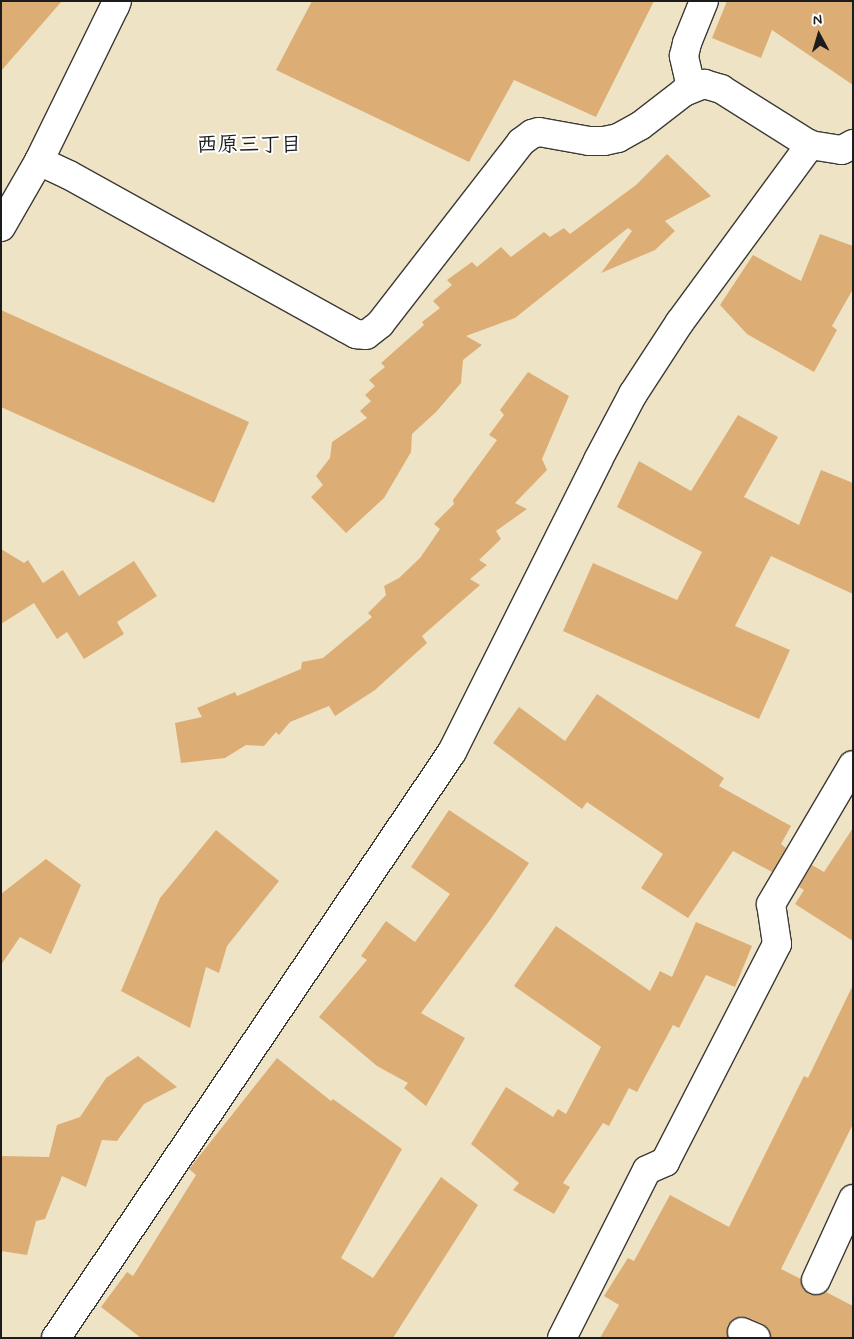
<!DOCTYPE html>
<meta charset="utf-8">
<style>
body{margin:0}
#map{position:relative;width:854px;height:1339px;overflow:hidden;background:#eee3c5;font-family:Mynerve,"Klee One",sans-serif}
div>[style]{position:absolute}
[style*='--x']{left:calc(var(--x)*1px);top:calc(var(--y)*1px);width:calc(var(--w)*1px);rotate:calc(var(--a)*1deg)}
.building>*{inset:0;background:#dcae76}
.roads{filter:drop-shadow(1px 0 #3c3a35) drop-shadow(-1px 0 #3c3a35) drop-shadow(0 1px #3c3a35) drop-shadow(0 -1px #3c3a35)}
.street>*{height:28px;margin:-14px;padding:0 14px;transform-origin:14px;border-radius:14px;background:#fff}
.secondary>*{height:28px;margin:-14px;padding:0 14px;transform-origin:14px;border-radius:14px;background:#fff}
span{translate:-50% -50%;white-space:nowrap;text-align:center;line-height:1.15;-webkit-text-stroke:4px #fff;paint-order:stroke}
.neighbourhood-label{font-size:21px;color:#1c1c1c;font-weight:700}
.frame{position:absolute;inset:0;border:2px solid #1c1c1c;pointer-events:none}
.north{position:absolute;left:794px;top:10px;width:50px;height:50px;-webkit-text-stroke:4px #fff;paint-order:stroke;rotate:354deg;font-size:14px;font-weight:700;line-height:20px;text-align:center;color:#1c1c1c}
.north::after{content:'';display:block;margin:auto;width:18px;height:22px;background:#1c1c1c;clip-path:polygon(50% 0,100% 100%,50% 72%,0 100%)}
</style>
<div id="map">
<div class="building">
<div style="clip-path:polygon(1px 1px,62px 1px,1px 71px)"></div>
<div style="clip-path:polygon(312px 1px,654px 1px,596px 117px,514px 80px,469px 162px,276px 70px)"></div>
<div style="clip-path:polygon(727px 1px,853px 1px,853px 85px,772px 30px,761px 58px,712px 38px)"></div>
<div style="clip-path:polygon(667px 154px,711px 196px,665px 221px,675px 231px,655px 250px,601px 273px,632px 231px,628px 228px,515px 318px,466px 336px,482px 345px,463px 360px,461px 383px,436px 412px,412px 434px,411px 452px,384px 498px,346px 533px,311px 497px,323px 485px,316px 476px,330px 458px,332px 442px,367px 418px,360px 411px,371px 401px,365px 395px,375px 386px,369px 380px,385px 367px,381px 363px,424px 325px,422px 322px,440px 308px,433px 301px,452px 285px,447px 280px,472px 262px,477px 267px,501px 247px,511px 257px,544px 232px,550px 237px,564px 228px,570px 234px,636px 185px)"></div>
<div style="clip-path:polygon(820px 234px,853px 246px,853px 289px,832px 326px,837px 330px,814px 372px,747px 334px,720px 305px,753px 255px,801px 281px)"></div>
<div style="clip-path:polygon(1px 310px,249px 422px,214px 503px,1px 407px)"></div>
<div style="clip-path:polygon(528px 372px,569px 396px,542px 459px,547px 470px,515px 503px,527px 509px,496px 531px,501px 539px,479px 560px,487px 565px,470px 579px,480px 585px,422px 636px,427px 643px,375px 690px,335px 716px,329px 706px,290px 722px,279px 735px,276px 732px,264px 746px,246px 745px,225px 758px,181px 763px,175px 723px,202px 717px,197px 708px,235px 692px,237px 696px,301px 669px,302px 662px,323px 658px,372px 617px,368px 613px,386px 595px,384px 586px,399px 578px,420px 558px,440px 529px,434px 524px,454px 504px,453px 500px,497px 440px,489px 435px,504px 415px,500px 410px)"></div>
<div style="clip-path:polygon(738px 415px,778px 437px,744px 497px,799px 525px,821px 470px,853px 483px,853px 594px,771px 556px,735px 626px,790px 650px,759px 719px,563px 631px,593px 563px,677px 600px,702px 552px,617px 507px,639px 461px,691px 491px)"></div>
<div style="clip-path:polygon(1px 549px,24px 563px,28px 560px,43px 583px,63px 570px,79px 596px,134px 561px,157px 596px,117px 622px,124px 634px,84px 659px,67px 632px,57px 639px,34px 603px,1px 624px)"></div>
<div style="clip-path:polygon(597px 694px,724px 778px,719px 786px,791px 826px,781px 844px,786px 848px,772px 872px,733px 851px,688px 918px,641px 888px,663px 854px,587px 802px,582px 809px,493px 743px,519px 707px,565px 741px)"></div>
<div style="clip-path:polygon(449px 810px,529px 863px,490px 920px,421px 1013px,465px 1038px,426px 1106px,404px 1088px,408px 1083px,377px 1066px,319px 1017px,367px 960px,361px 956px,386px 921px,415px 942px,450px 894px,411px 867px)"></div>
<div style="clip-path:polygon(853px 828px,853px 941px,795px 904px,804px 890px,799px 887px,812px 865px,824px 872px)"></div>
<div style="clip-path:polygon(216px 830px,279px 881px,227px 946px,219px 973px,206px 967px,190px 1028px,121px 991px,160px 898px)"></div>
<div style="clip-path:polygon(46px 859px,81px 885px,51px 954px,20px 937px,1px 965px,1px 894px)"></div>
<div style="clip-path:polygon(696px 922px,752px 946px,735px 987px,706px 975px,679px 1028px,673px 1025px,637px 1092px,629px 1088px,609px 1126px,603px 1123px,563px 1183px,570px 1187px,554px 1214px,513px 1190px,519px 1183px,471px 1144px,506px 1087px,553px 1117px,558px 1109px,566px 1114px,601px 1047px,514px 986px,556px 926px,650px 991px,660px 971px,672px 977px)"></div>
<div style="clip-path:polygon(853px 985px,853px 1124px,781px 1269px,801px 1279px,803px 1289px,809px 1294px,818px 1295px,826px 1292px,853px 1306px,853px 1338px,771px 1338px,769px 1329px,763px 1324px,741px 1316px,733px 1319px,728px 1325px,728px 1338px,600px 1338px,619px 1305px,604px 1296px,628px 1258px,634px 1261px,670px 1195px,729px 1227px,804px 1076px,808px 1078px)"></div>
<div style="clip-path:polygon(138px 1056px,177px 1087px,144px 1104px,117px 1141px,102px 1140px,86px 1187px,62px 1176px,45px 1219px,36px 1221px,27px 1255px,1px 1251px,1px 1156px,49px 1157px,57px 1125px,80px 1117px,106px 1078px)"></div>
<div style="clip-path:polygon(277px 1058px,331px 1101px,333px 1099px,402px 1149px,341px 1258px,373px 1278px,441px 1177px,478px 1205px,393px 1338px,141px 1338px,101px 1307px,127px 1272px,133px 1276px,196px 1175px,189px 1169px)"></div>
</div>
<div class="roads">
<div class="street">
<div style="--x:691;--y:87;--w:32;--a:-103"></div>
<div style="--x:684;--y:56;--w:13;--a:-77"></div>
<div style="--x:687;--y:43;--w:45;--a:-68"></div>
<div style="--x:39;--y:161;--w:33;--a:25"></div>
<div style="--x:69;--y:175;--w:316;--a:29"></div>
<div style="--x:345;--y:328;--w:13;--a:29"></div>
<div style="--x:356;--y:334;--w:10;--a:6"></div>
<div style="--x:366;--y:335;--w:18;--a:-38"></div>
<div style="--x:380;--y:324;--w:230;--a:-52.2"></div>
<div style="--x:521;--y:142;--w:14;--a:-36"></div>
<div style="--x:532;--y:134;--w:7;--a:-16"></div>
<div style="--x:539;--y:132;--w:51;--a:10.2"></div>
<div style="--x:589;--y:141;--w:15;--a:0"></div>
<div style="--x:604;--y:141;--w:14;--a:-12"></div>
<div style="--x:618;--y:138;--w:25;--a:-29"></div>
<div style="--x:640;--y:126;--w:56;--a:-37.7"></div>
<div style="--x:684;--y:92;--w:22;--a:-22"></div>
<div style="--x:704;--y:84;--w:18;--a:16"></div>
<div style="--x:721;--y:89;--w:105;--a:32.2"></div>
<div style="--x:810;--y:145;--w:32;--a:9"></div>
<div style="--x:842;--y:150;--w:13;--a:-29"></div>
<div style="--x:1;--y:227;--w:76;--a:-60.1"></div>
<div style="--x:39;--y:161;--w:173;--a:-63.9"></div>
<div style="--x:816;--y:1280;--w:89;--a:-65.4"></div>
<div style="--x:742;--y:1332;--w:15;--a:23"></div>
<div style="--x:56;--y:1338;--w:707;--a:-55.95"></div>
<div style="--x:452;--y:752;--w:326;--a:-63.4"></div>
<div style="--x:598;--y:460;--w:75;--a:-62.1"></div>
<div style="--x:633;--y:394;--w:86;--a:-56.9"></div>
<div style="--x:680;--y:322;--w:220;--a:-53.7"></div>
<div style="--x:562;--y:1338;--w:188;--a:-63.2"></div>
<div style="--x:647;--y:1170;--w:20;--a:-24"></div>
<div style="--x:665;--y:1162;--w:245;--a:-62.8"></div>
<div style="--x:777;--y:944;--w:40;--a:-98.5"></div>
<div style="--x:771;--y:904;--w:161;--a:-59.5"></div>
</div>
<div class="secondary">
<div style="--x:115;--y:6;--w:5;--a:-68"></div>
</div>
</div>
<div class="neighbourhood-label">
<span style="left:249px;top:145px">西原三丁目</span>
</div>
<div class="frame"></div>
<div class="north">N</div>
</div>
